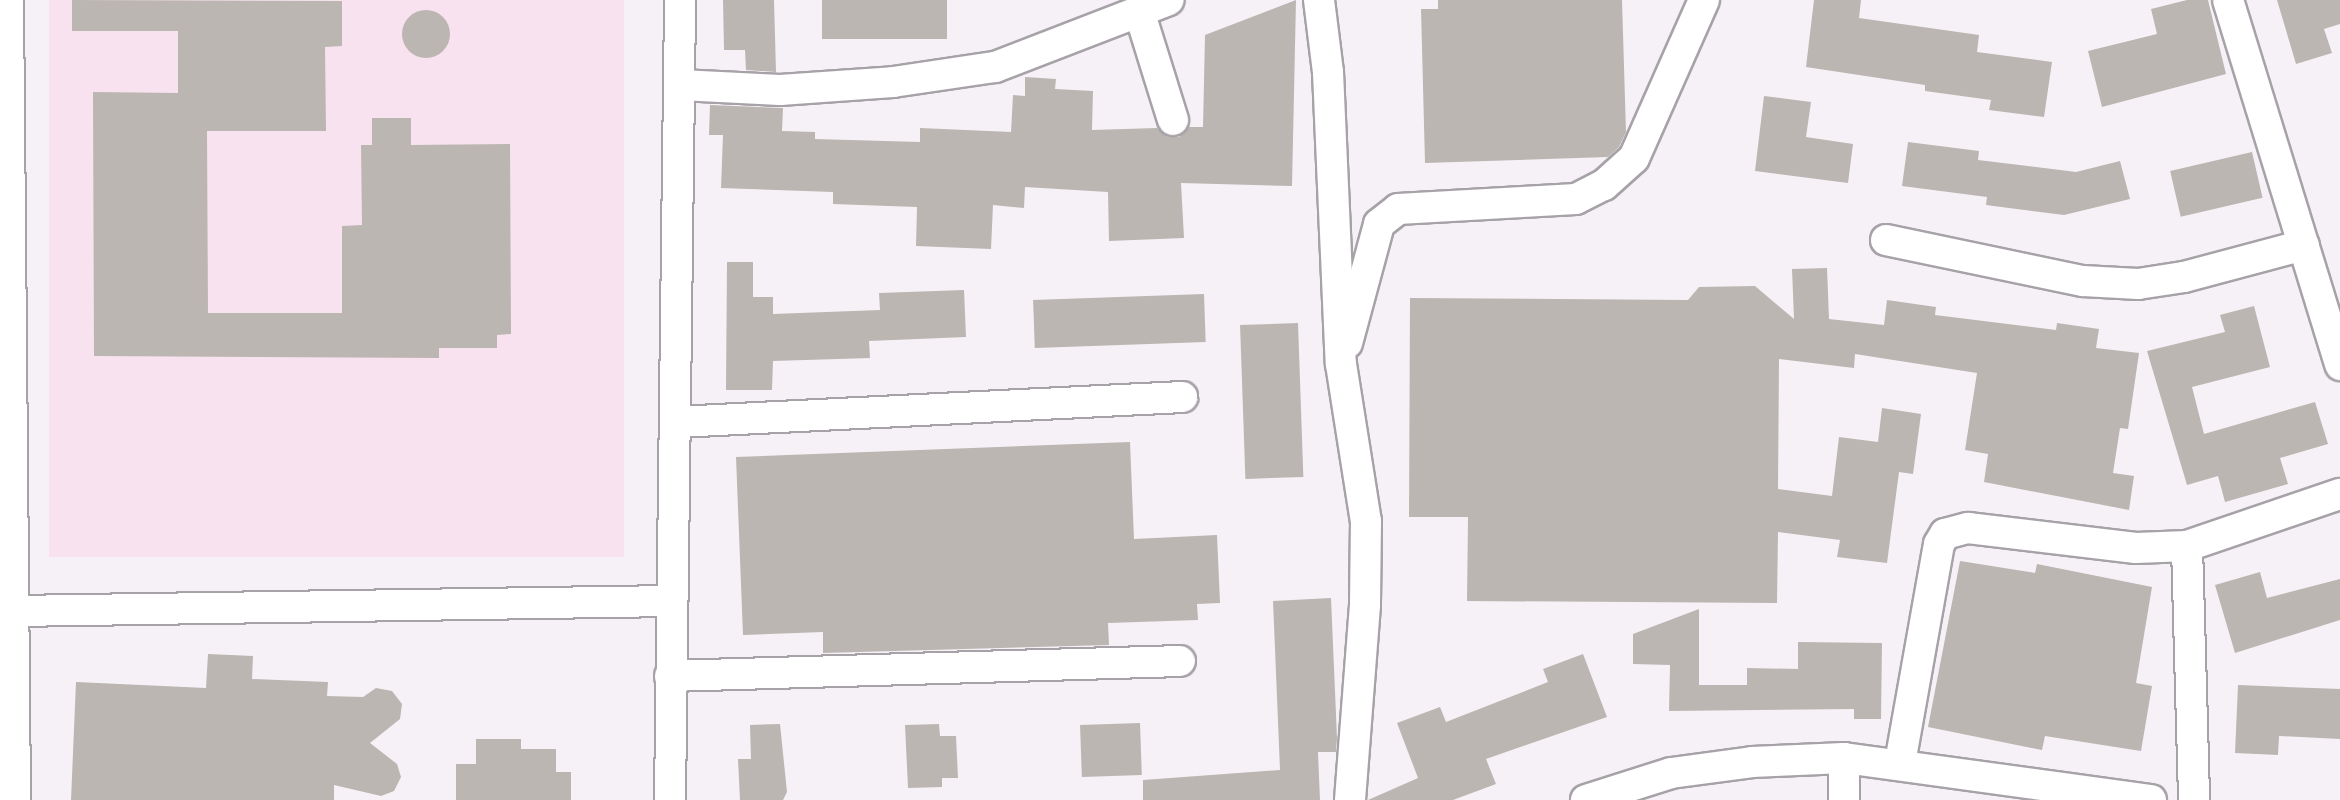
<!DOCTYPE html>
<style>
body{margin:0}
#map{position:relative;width:2340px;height:800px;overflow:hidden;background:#f6f1f7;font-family:Commissioner,sans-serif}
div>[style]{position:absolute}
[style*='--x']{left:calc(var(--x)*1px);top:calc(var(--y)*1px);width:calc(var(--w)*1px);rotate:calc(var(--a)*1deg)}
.education>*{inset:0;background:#f8e2ef;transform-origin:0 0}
.building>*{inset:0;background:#bbb6b1;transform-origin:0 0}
.round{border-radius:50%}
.roads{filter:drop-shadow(2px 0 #a6a2a7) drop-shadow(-2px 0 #a6a2a7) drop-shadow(0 2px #a6a2a7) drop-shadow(0 -2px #a6a2a7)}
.street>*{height:30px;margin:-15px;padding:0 15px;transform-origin:15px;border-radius:15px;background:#fff}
span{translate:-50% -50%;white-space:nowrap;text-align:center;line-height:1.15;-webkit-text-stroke:7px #f6f1f7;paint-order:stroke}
</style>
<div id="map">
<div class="education">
<div style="left:49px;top:0;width:575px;height:557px"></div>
</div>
<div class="building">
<div style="clip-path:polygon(72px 0,342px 1px,342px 46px,325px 47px,326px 131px,207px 131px,208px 313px,342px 313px,342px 226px,362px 225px,361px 145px,372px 145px,372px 118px,411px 118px,411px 145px,510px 144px,511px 334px,497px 335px,497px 348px,439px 348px,439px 358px,94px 356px,93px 92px,178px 93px,178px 31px,72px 31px)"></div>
<div style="clip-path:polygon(723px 0,774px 0,776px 72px,746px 70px,745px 50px,724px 50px)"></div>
<div style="left:822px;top:0;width:125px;height:39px"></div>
<div style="clip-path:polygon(1296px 0,1292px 186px,1181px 183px,1184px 238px,1109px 241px,1108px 192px,1025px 187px,1024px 208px,993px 205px,991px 249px,916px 246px,917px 207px,833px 204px,833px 192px,721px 188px,723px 135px,709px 135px,710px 105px,783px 108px,782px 131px,815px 132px,815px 139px,920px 142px,920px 128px,1011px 132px,1013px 95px,1025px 96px,1025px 77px,1056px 79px,1055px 89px,1093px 91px,1092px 130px,1157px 128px,1168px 137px,1179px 137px,1189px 127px,1203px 127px,1205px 35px)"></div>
<div style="clip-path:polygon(1438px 0,1622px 0,1626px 132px,1619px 147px,1608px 157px,1425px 163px,1421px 9px,1438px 9px)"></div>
<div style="clip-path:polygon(1814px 0,1861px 0,1859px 18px,1979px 35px,1977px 52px,2052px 62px,2044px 117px,1989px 110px,1991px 100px,1925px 91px,1925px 85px,1806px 67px)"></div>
<div style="clip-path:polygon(2187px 0,2208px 0,2226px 74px,2102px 107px,2088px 51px,2157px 34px,2151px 9px)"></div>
<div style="clip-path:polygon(2277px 0,2340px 0,2340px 24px,2324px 29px,2332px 53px,2296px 64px)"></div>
<div class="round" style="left:402px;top:10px;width:48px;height:48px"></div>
<div style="clip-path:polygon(1764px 96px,1811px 102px,1806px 137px,1853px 144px,1848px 183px,1755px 171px)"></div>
<div style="clip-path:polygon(1908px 142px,1979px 151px,1978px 160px,2076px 172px,2120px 161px,2130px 199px,2064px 215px,1986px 205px,1987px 197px,1902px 186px)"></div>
<div style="left:2252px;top:152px;width:47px;height:84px;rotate:77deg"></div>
<div style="clip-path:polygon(727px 262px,753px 262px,753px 297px,773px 297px,773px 314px,880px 310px,879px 293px,964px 290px,966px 337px,869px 341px,870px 358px,773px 361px,772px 390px,726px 390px)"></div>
<div style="clip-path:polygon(1827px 268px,1829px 319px,1884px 325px,1887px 300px,1936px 307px,1935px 315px,2056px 330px,2057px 323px,2099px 329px,2096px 348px,2139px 353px,2128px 429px,2120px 428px,2113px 473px,2134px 476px,2129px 510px,1984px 482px,1988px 454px,1965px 450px,1977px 373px,1855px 354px,1854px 368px,1779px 359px,1778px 489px,1832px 496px,1839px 437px,1878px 442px,1882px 408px,1921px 414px,1913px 474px,1899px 472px,1887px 563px,1837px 557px,1840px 540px,1778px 532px,1777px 603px,1467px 601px,1468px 517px,1409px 517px,1410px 298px,1688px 300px,1699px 287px,1755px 286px,1794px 319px,1792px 269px)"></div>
<div style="left:1204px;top:294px;width:48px;height:171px;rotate:88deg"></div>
<div style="clip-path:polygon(2254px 306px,2270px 367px,2192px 387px,2204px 434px,2315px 402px,2328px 444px,2280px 458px,2288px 484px,2225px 502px,2218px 476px,2187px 485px,2147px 351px,2225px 332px,2220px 315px)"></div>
<div style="left:1298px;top:323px;width:154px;height:58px;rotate:88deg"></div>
<div style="clip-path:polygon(1130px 442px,1134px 539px,1217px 535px,1220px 603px,1197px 604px,1198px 620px,1108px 623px,1109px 645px,823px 653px,823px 632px,743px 635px,736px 457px)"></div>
<div style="clip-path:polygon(1960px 561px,2035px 573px,2037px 564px,2152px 587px,2136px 683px,2152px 686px,2141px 751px,2045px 736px,2042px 750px,1928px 727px)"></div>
<div style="clip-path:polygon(2260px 572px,2267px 598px,2340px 579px,2340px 620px,2235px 653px,2215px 585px)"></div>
<div style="clip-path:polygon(1331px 598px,1337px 738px,1336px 752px,1318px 752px,1320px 800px,1143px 800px,1143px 780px,1280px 770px,1273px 601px)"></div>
<div style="clip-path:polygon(1699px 609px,1699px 685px,1747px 685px,1747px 668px,1798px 669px,1798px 642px,1882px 643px,1881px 719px,1854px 719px,1854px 709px,1669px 711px,1670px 665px,1633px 664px,1633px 634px)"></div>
<div style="clip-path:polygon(208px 654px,253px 656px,252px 679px,328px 682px,327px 696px,363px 697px,376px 688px,392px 691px,402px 704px,400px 719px,370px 743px,397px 764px,401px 777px,394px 791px,381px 796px,334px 785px,334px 800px,71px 800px,76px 682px,206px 688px)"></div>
<div style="clip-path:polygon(1583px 654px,1607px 717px,1486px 759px,1496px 784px,1453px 800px,1368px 800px,1418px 778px,1397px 723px,1440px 707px,1446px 722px,1548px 682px,1543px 669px)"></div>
<div style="clip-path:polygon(2238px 685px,2340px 689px,2340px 739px,2279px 736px,2278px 755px,2235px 753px)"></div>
<div style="left:1140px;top:723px;width:52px;height:60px;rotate:88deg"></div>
<div style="clip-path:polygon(780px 724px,787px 792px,783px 800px,740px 800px,738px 759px,751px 759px,750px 725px)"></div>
<div style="clip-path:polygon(939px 724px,940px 736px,956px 736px,958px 778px,942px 778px,942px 787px,908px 788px,905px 725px)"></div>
<div style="clip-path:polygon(476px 739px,521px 739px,521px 749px,556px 749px,556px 772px,571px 772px,571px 800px,456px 800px,456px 764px,476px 764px)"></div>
</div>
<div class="roads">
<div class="street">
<div style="--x:8;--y:0;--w:800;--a:89.5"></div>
<div style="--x:1319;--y:0;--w:73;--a:82.9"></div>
<div style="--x:1328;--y:72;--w:292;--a:87.5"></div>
<div style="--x:1341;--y:364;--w:159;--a:81"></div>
<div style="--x:1366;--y:521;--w:84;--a:90.7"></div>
<div style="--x:1365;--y:605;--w:196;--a:94.4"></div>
<div style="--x:2228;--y:0;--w:382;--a:72.9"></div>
<div style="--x:1140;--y:14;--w:111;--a:72.7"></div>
<div style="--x:680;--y:85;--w:100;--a:2.9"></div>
<div style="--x:780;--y:90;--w:113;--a:-4"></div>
<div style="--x:893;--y:82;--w:103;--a:-8.4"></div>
<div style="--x:995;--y:67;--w:186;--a:-21.1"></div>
<div style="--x:1886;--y:240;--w:201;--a:11.8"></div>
<div style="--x:2083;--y:281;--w:55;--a:3.1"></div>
<div style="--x:2138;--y:284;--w:47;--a:-8.7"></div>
<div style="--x:2184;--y:277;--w:124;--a:-14.9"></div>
<div style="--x:1347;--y:343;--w:123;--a:-74.9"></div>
<div style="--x:1379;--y:224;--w:24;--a:-38"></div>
<div style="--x:1398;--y:209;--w:178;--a:-3.2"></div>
<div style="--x:1576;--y:199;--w:31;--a:-27"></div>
<div style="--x:1604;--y:185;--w:40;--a:-42"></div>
<div style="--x:1634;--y:158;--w:173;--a:-66.1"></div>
<div style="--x:677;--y:422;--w:506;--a:-2.83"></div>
<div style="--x:2187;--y:546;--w:254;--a:88.4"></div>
<div style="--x:14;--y:611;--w:658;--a:-0.87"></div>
<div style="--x:670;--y:676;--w:510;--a:-1.68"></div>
<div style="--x:1900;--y:763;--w:222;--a:-79.9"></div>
<div style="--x:1939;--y:544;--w:12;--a:-59"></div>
<div style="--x:1945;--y:534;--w:24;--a:-15"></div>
<div style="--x:1968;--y:528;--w:169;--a:6.8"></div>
<div style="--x:2136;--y:548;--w:51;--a:-2.2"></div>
<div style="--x:2187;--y:546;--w:162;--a:-18.8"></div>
<div style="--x:670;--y:800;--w:800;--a:-89.28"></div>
<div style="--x:1586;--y:800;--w:89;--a:-17.6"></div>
<div style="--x:1671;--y:773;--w:82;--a:-7.7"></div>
<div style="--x:1752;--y:762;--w:92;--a:-2.5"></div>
<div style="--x:1844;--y:758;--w:310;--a:7.8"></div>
<div style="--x:1844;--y:800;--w:42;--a:-90"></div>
</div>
</div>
</div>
